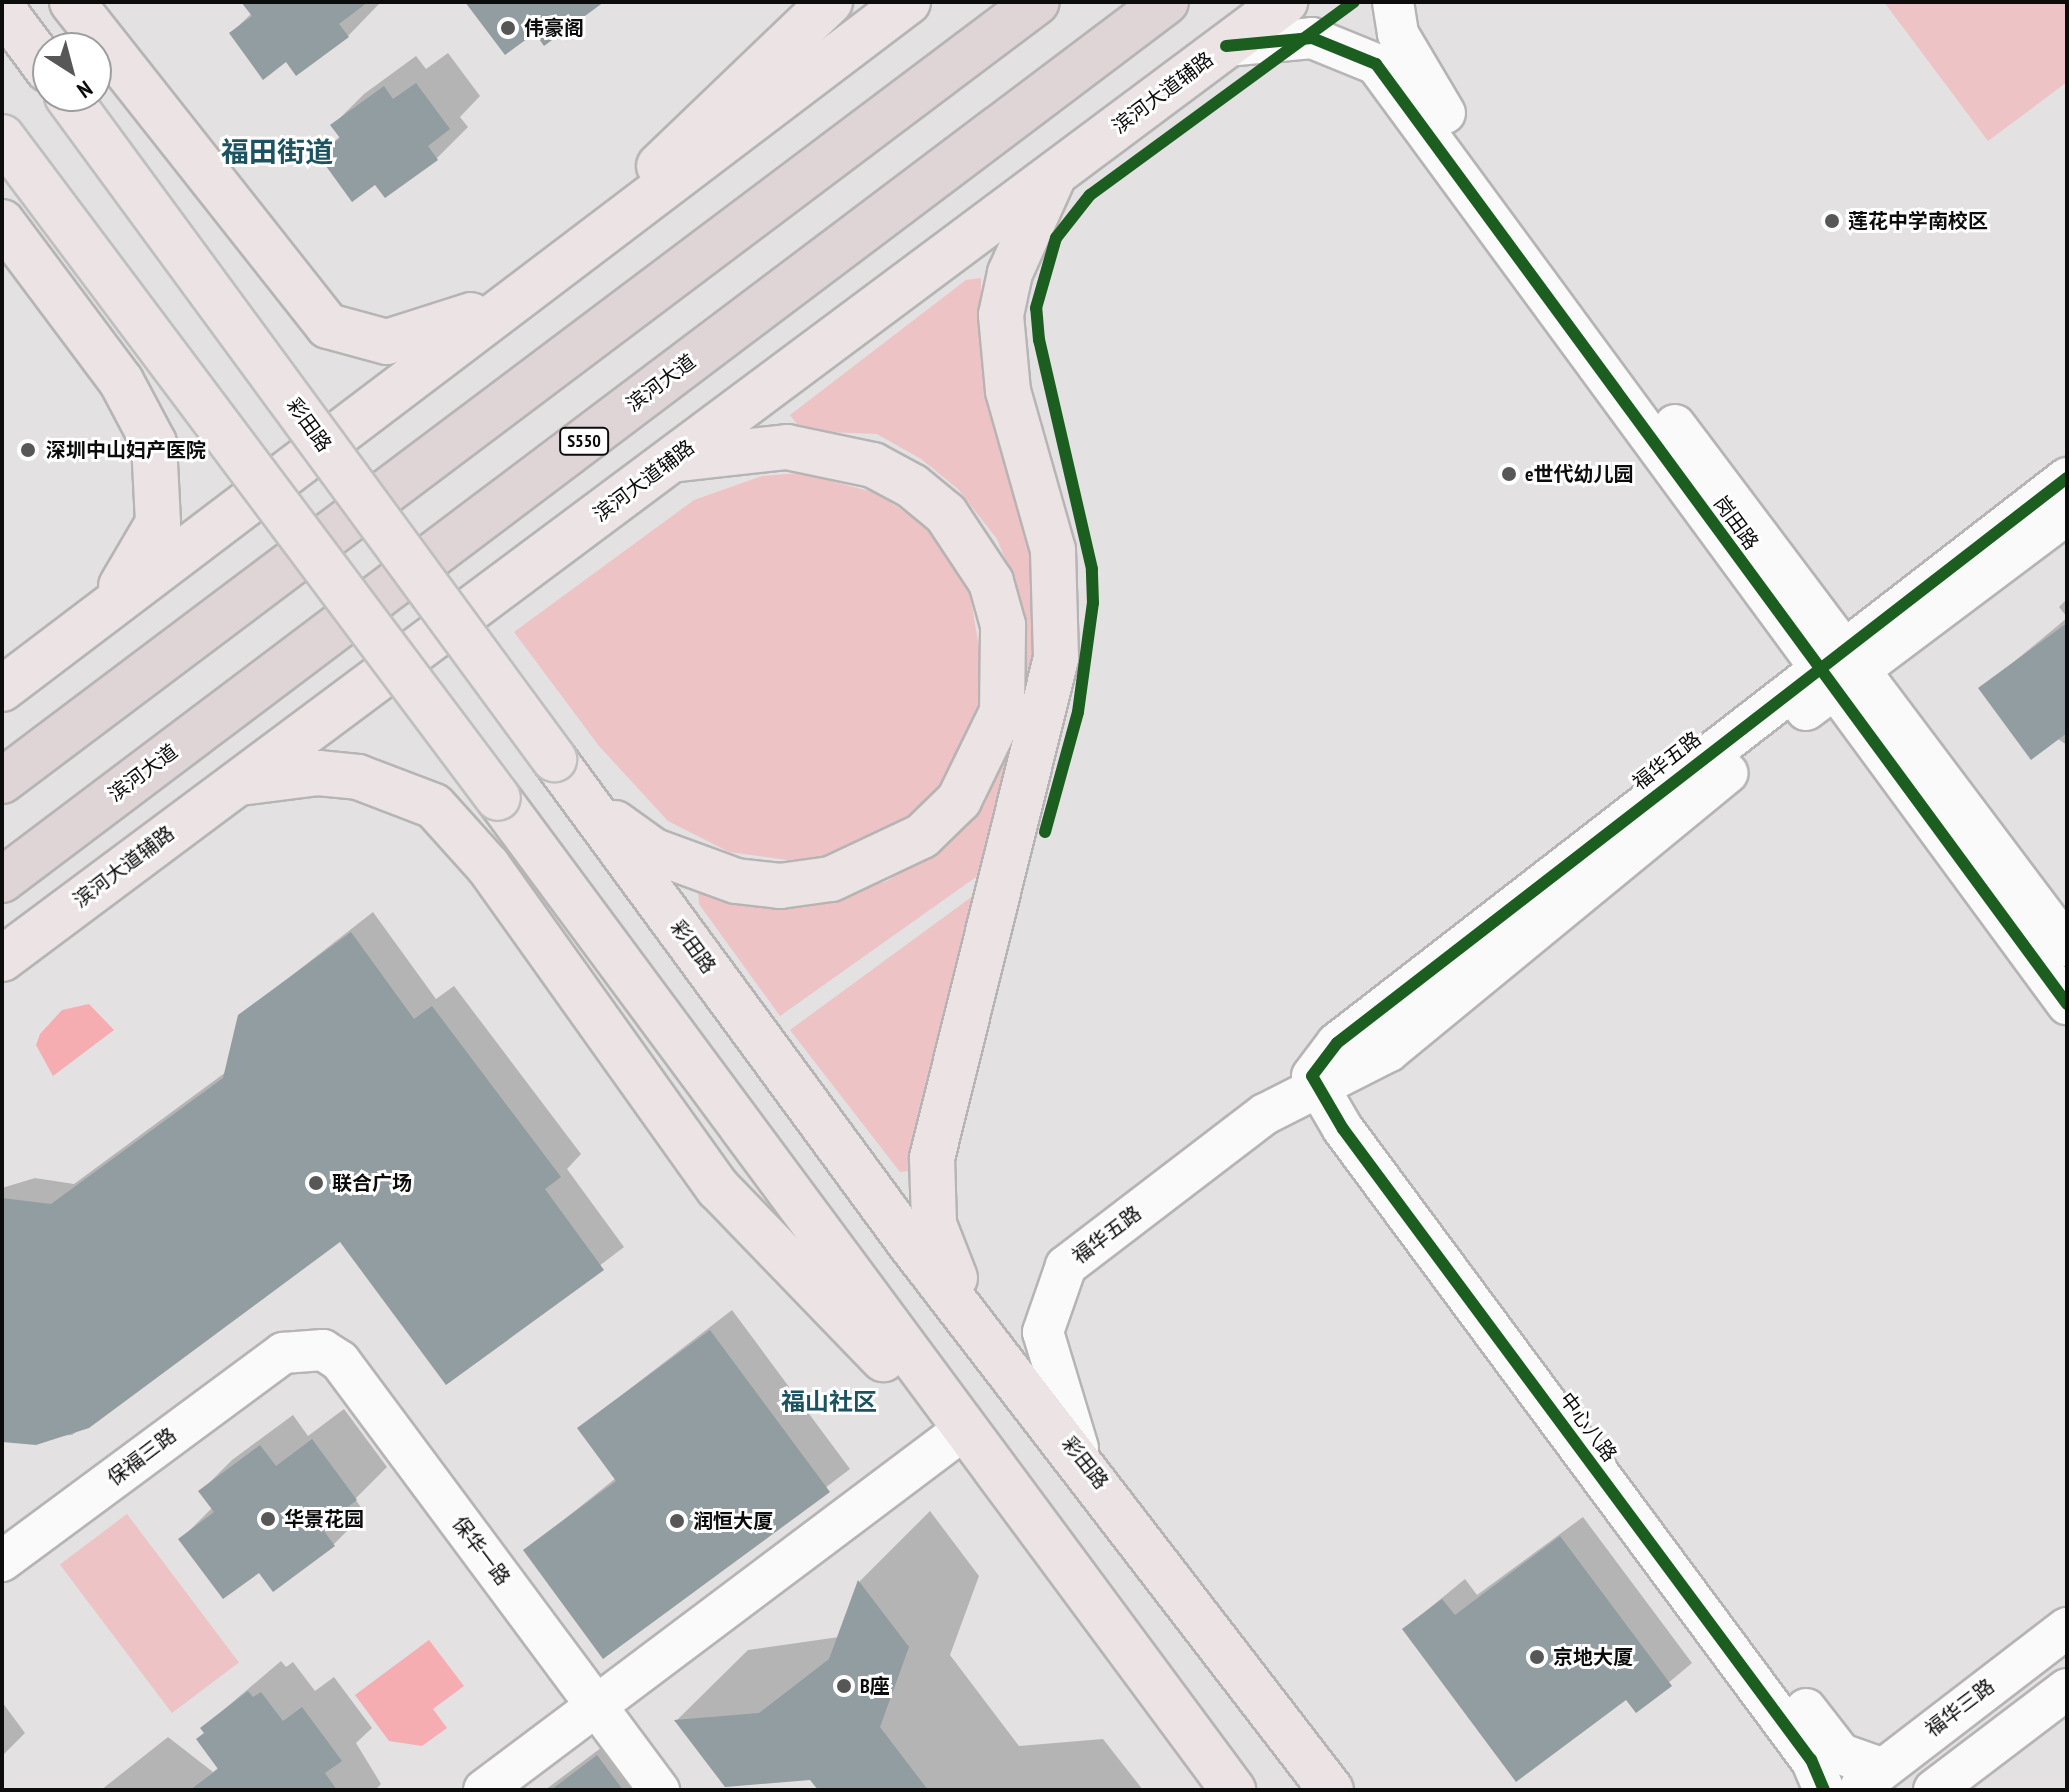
<!DOCTYPE html>
<meta charset="utf-8">
<style>
body{margin:0}
#map{position:relative;width:2069px;height:1792px;overflow:hidden;background:#e3e1e1;font-family:"PT Sans Narrow","Noto Sans SC",sans-serif}
div>[style]{position:absolute}
[style*='--x']{left:calc(var(--x)*1px);top:calc(var(--y)*1px);width:calc(var(--w)*1px);rotate:calc(var(--a)*1deg)}
.green>*{inset:0;background:#edc3c6;transform-origin:0 0}
.water>*{inset:0;background:#f6adb2}
.shadow>*{inset:0;background:#0003}
.building>*{inset:0;background:#919da1}
.roads{filter:drop-shadow(2px 0 #b6b4b4) drop-shadow(-2px 0 #b6b4b4) drop-shadow(0 2px #b6b4b4) drop-shadow(0 -2px #b6b4b4)}
.minor>*{height:40px;margin:-20px;padding:0 20px;transform-origin:20px;border-radius:20px;background:#fbfafa}
.major>*{height:44px;margin:-22px;padding:0 22px;transform-origin:22px;border-radius:22px;background:#ece4e4}
.highway>*{height:44px;margin:-22px;padding:0 22px;transform-origin:22px;border-radius:22px;background:#e0d5d6}
.bridges{filter:drop-shadow(2px 0 #c0bfbf) drop-shadow(-2px 0 #c0bfbf) drop-shadow(0 2px #c0bfbf) drop-shadow(0 -2px #c0bfbf)}
.major-bridge>*{height:44px;margin:-22px;padding:0 22px;transform-origin:22px;border-radius:22px;background:#ece4e4}
.cycleway>*{height:12px;margin:-6px;padding:0 6px;transform-origin:6px;border-radius:6px;background:#1b5e20}
.dots>*{width:22px;height:22px;translate:-50% -50%;box-sizing:border-box;border:4px solid #fff;border-radius:50%}
span{translate:-50% -50%;white-space:nowrap;text-align:center;line-height:1.15;-webkit-text-stroke:6px #fff;paint-order:stroke}
.shield-label span{padding:2px 6px;background:#fff;border:2px solid;border-radius:6px;-webkit-text-stroke-width:0}
.shield-label{font-size:18px;color:#0d0c0c;font-weight:700}
.poi-label{font-size:20px;color:#0d0c0c;font-weight:700}
.left{translate:0 -50%;text-align:left}
.street-label{font-size:20px;color:#0d0c0c}
.quarter-label{font-size:24px;color:#1c5360;font-weight:700}
.district-label{font-size:28px;color:#1c5360;font-weight:700}
.frame{position:absolute;inset:0;border:4px solid #0d0c0c;pointer-events:none}
.north{position:absolute;left:32px;top:32px;width:80px;height:80px;box-sizing:border-box;background:#fff;border:2px solid #9e9e9e;border-radius:50%;rotate:144deg;font-size:22px;font-weight:700;line-height:32px;text-align:center;color:#0d0c0c}
.north::after{content:'';display:block;margin:auto;width:28px;height:36px;background:#585757;clip-path:polygon(50% 0,100% 100%,50% 72%,0 100%)}
</style>
<div id="map">
<div class="green">
<div style="clip-path:polygon(1884px 2px,2067px 2px,2067px 82px,1988px 141px)"></div>
<div style="clip-path:polygon(981px 278px,981px 356px,1028px 510px,1043px 617px,1000px 860px,780px 1016px,699px 904px,698px 892px,823px 899px,887px 881px,936px 850px,981px 802px,1011px 745px,1025px 654px,1018px 590px,997px 539px,958px 489px,921px 459px,877px 434px,802px 431px,790px 415px,966px 280px)"></div>
<div style="clip-path:polygon(800px 473px,877px 493px,931px 530px,968px 583px,986px 688px,973px 751px,918px 821px,842px 857px,787px 860px,729px 852px,668px 821px,599px 746px,514px 632px,694px 500px,762px 476px)"></div>
<div style="clip-path:polygon(996px 879px,917px 1170px,900px 1172px,790px 1030px)"></div>
<div style="left:127px;top:1514px;width:186px;height:84px;rotate:53deg"></div>
</div>
<div class="water">
<div style="clip-path:polygon(89px 1004px,114px 1030px,53px 1076px,36px 1045px,40px 1034px,62px 1010px)"></div>
<div style="clip-path:polygon(429px 1640px,464px 1686px,433px 1709px,447px 1728px,422px 1746px,389px 1741px,355px 1695px)"></div>
</div>
<div class="shadow">
<div style="clip-path:polygon(245px 2px,377px 2px,379px 4px,348px 36px,286px 60px,231px 33px,252px 13px)"></div>
<div style="clip-path:polygon(448px 53px,480px 96px,460px 117px,468px 127px,437px 158px,375px 182px,321px 155px,341px 135px,333px 125px,364px 94px,416px 56px,426px 69px)"></div>
<div style="clip-path:polygon(2067px 599px,2067px 617px,2059px 607px)"></div>
<div style="clip-path:polygon(2067px 618px,2067px 745px,1981px 689px)"></div>
<div style="clip-path:polygon(373px 912px,436px 999px,454px 986px,581px 1154px,567px 1169px,624px 1247px,447px 1382px,341px 1239px,72px 1435px,2px 1438px,2px 1188px,35px 1178px,74px 1184px,226px 1072px,240px 1016px)"></div>
<div style="clip-path:polygon(732px 1310px,850px 1469px,604px 1656px,526px 1550px,616px 1478px,579px 1428px)"></div>
<div style="clip-path:polygon(344px 1409px,387px 1467px,355px 1499px,365px 1513px,334px 1544px,274px 1589px,260px 1570px,181px 1539px,213px 1507px,201px 1491px,232px 1460px,293px 1415px,308px 1436px)"></div>
<div style="clip-path:polygon(930px 1511px,979px 1576px,950px 1655px,1019px 1746px,1103px 1739px,1143px 1790px,820px 1790px,811px 1778px,677px 1720px,748px 1650px,839px 1637px,860px 1581px)"></div>
<div style="clip-path:polygon(1583px 1517px,1692px 1663px,1636px 1710px,1626px 1698px,1404px 1629px,1465px 1579px,1477px 1595px)"></div>
<div style="clip-path:polygon(281px 1661px,286px 1667px,293px 1662px,315px 1691px,334px 1677px,372px 1728px,356px 1743px,381px 1784px,375px 1790px,101px 1790px,168px 1737px,213px 1772px,219px 1767px,202px 1728px)"></div>
<div style="clip-path:polygon(2px 1702px,25px 1733px,2px 1756px)"></div>
<div style="clip-path:polygon(626px 1729px,673px 1790px,545px 1790px)"></div>
</div>
<div class="building">
<div style="clip-path:polygon(241px 2px,368px 2px,339px 24px,349px 37px,296px 76px,286px 62px,263px 80px,229px 33px,252px 16px)"></div>
<div style="clip-path:polygon(465px 2px,604px 2px,544px 46px,535px 33px,505px 55px)"></div>
<div style="clip-path:polygon(416px 83px,450px 129px,428px 146px,438px 160px,385px 198px,375px 185px,352px 202px,318px 155px,340px 138px,330px 125px,384px 86px,393px 99px)"></div>
<div style="clip-path:polygon(2067px 623px,2067px 733px,2031px 760px,1978px 688px)"></div>
<div style="clip-path:polygon(351px 932px,414px 1019px,432px 1006px,561px 1177px,545px 1189px,604px 1270px,446px 1385px,340px 1242px,89px 1428px,36px 1445px,2px 1442px,2px 1198px,51px 1204px,223px 1078px,238px 1015px)"></div>
<div style="clip-path:polygon(710px 1330px,830px 1492px,603px 1659px,523px 1550px,616px 1481px,577px 1428px)"></div>
<div style="clip-path:polygon(312px 1439px,357px 1500px,321px 1527px,335px 1546px,273px 1592px,259px 1573px,223px 1599px,178px 1539px,214px 1512px,198px 1491px,260px 1445px,276px 1466px)"></div>
<div style="clip-path:polygon(1560px 1536px,1672px 1686px,1636px 1713px,1626px 1700px,1516px 1782px,1402px 1629px,1442px 1599px,1455px 1615px)"></div>
<div style="clip-path:polygon(858px 1580px,909px 1647px,880px 1727px,928px 1790px,818px 1790px,810px 1780px,725px 1787px,674px 1720px,759px 1713px,829px 1659px)"></div>
<div style="clip-path:polygon(248px 1691px,253px 1697px,261px 1692px,283px 1721px,302px 1707px,342px 1761px,325px 1773px,337px 1790px,190px 1790px,218px 1769px,196px 1739px,204px 1733px,200px 1728px)"></div>
<div style="clip-path:polygon(597px 1755px,623px 1790px,551px 1790px)"></div>
</div>
<div class="roads">
<div class="minor">
<div style="--x:1393;--y:2;--w:32;--a:81"></div>
<div style="--x:1398;--y:34;--w:92;--a:59.3"></div>
<div style="--x:1226;--y:46;--w:86;--a:-5.3"></div>
<div style="--x:1312;--y:38;--w:69;--a:22.1"></div>
<div style="--x:1376;--y:64;--w:1167;--a:53.68"></div>
<div style="--x:1675;--y:425;--w:652;--a:53.04"></div>
<div style="--x:1806;--y:710;--w:326;--a:-36.9"></div>
<div style="--x:1078;--y:1448;--w:121;--a:-106.8"></div>
<div style="--x:1043;--y:1332;--w:70;--a:-70.8"></div>
<div style="--x:1066;--y:1266;--w:250;--a:-37.4"></div>
<div style="--x:1265;--y:1114;--w:139;--a:-26.9"></div>
<div style="--x:1389;--y:1051;--w:438;--a:-39.4"></div>
<div style="--x:2;--y:1561;--w:350;--a:-36.5"></div>
<div style="--x:283;--y:1353;--w:40;--a:-4.3"></div>
<div style="--x:323;--y:1350;--w:20;--a:33"></div>
<div style="--x:340;--y:1361;--w:535;--a:53.37"></div>
<div style="--x:1806;--y:1709;--w:57;--a:52.1"></div>
<div style="--x:1841;--y:1754;--w:42;--a:19.3"></div>
<div style="--x:1861;--y:1786;--w:260;--a:-37.5"></div>
<div style="--x:484;--y:1790;--w:598;--a:-36.91"></div>
<div style="--x:1824;--y:1790;--w:33;--a:-113"></div>
<div style="--x:1811;--y:1760;--w:786;--a:-126.56"></div>
<div style="--x:1343;--y:1129;--w:61;--a:-120.3"></div>
<div style="--x:1312;--y:1076;--w:41;--a:-52.9"></div>
<div style="--x:1337;--y:1043;--w:923;--a:-37.74"></div>
<div style="--x:1934;--y:1790;--w:167;--a:-37.2"></div>
</div>
<div class="major">
<div style="--x:72;--y:2;--w:413;--a:51.7"></div>
<div style="--x:328;--y:326;--w:61;--a:15.2"></div>
<div style="--x:387;--y:342;--w:88;--a:-17.8"></div>
<div style="--x:2;--y:8;--w:77;--a:53.4"></div>
<div style="--x:659;--y:166;--w:237;--a:-43.8"></div>
<div style="--x:2;--y:222;--w:199;--a:53.2"></div>
<div style="--x:121;--y:381;--w:70;--a:62"></div>
<div style="--x:154;--y:443;--w:80;--a:87.1"></div>
<div style="--x:158;--y:523;--w:73;--a:120.4"></div>
<div style="--x:2;--y:689;--w:1137;--a:-37.17"></div>
<div style="--x:554;--y:759;--w:598;--a:53.7"></div>
<div style="--x:908;--y:1241;--w:693;--a:52.39"></div>
<div style="--x:240;--y:783;--w:79;--a:-7.3"></div>
<div style="--x:318;--y:773;--w:40;--a:5.7"></div>
<div style="--x:358;--y:777;--w:81;--a:20.9"></div>
<div style="--x:434;--y:806;--w:81;--a:48"></div>
<div style="--x:488;--y:866;--w:396;--a:54.5"></div>
<div style="--x:718;--y:1188;--w:238;--a:46"></div>
<div style="--x:498;--y:798;--w:1235;--a:53.46"></div>
<div style="--x:615;--y:823;--w:48;--a:35.7"></div>
<div style="--x:654;--y:851;--w:87;--a:20.1"></div>
<div style="--x:736;--y:881;--w:44;--a:6.5"></div>
<div style="--x:780;--y:886;--w:51;--a:-7.8"></div>
<div style="--x:831;--y:879;--w:101;--a:-25.3"></div>
<div style="--x:922;--y:836;--w:52;--a:-44.2"></div>
<div style="--x:959;--y:800;--w:98;--a:-64"></div>
<div style="--x:1002;--y:712;--w:87;--a:-89.3"></div>
<div style="--x:1003;--y:625;--w:45;--a:-105.6"></div>
<div style="--x:991;--y:582;--w:82;--a:-123.5"></div>
<div style="--x:946;--y:514;--w:44;--a:-140.5"></div>
<div style="--x:912;--y:486;--w:44;--a:-151.7"></div>
<div style="--x:873;--y:465;--w:88;--a:-168.2"></div>
<div style="--x:787;--y:447;--w:110;--a:173.7"></div>
<div style="--x:2;--y:959;--w:1601;--a:-36.72"></div>
<div style="--x:955;--y:1278;--w:58;--a:-111.3"></div>
<div style="--x:934;--y:1224;--w:66;--a:-91.7"></div>
<div style="--x:932;--y:1158;--w:515;--a:-76.07"></div>
<div style="--x:1056;--y:658;--w:108;--a:-91.6"></div>
<div style="--x:1053;--y:550;--w:165;--a:-105.8"></div>
<div style="--x:1008;--y:391;--w:76;--a:-95.3"></div>
<div style="--x:1001;--y:315;--w:43;--a:-77.9"></div>
<div style="--x:1010;--y:273;--w:102;--a:-65.7"></div>
</div>
<div class="highway">
<div style="--x:2;--y:781;--w:1295;--a:-36.97"></div>
<div style="--x:2;--y:880;--w:1458;--a:-37.03"></div>
</div>
</div>
<div class="bridges">
<div class="major-bridge">
<div style="--x:67;--y:96;--w:823;--a:53.7"></div>
<div style="--x:2;--y:137;--w:826;--a:53.12"></div>
</div>
</div>
<div class="cycleway">
<div style="--x:1226;--y:46;--w:86;--a:-5.3"></div>
<div style="--x:1312;--y:38;--w:69;--a:22.1"></div>
<div style="--x:1376;--y:64;--w:1167;--a:53.68"></div>
<div style="--x:1045;--y:832;--w:124;--a:-74.6"></div>
<div style="--x:1078;--y:712;--w:110;--a:-82.2"></div>
<div style="--x:1093;--y:603;--w:34;--a:-92"></div>
<div style="--x:1092;--y:569;--w:235;--a:-103"></div>
<div style="--x:1039;--y:340;--w:32;--a:-95"></div>
<div style="--x:1036;--y:308;--w:73;--a:-74.1"></div>
<div style="--x:1056;--y:238;--w:55;--a:-51.7"></div>
<div style="--x:1090;--y:195;--w:327;--a:-36.2"></div>
<div style="--x:1824;--y:1790;--w:33;--a:-113"></div>
<div style="--x:1811;--y:1760;--w:786;--a:-126.56"></div>
<div style="--x:1343;--y:1129;--w:61;--a:-120.3"></div>
<div style="--x:1312;--y:1076;--w:41;--a:-52.9"></div>
<div style="--x:1337;--y:1043;--w:923;--a:-37.74"></div>
</div>
<div class="dots">
<div style="left:508px;top:28px;background:#585757"></div>
<div style="left:1832px;top:221px;background:#585757"></div>
<div style="left:28px;top:450px;background:#585757"></div>
<div style="left:1509px;top:474px;background:#585757"></div>
<div style="left:316px;top:1183px;background:#585757"></div>
<div style="left:268px;top:1519px;background:#585757"></div>
<div style="left:677px;top:1521px;background:#585757"></div>
<div style="left:1537px;top:1657px;background:#585757"></div>
<div style="left:844px;top:1686px;background:#585757"></div>
</div>
<div class="shield-label">
<span style="left:584px;top:441px">S550</span>
</div>
<div class="poi-label">
<span class="left" style="left:524px;top:28px">伟豪阁</span>
<span class="left" style="left:1848px;top:221px">莲花中学南校区</span>
<span class="left" style="left:46px;top:450px">深圳中山妇产医院</span>
<span class="left" style="left:1525px;top:474px">e世代幼儿园</span>
<span class="left" style="left:332px;top:1183px">联合广场</span>
<span class="left" style="left:284px;top:1519px">华景花园</span>
<span class="left" style="left:693px;top:1521px">润恒大厦</span>
<span class="left" style="left:1553px;top:1657px">京地大厦</span>
<span class="left" style="left:860px;top:1686px">B座</span>
</div>
<div class="street-label">
<span style="left:1163px;top:93px;rotate:-37deg">滨河大道辅路</span>
<span style="left:661px;top:383px;rotate:-37deg">滨河大道</span>
<span style="left:309px;top:425px;rotate:54deg">彩田路</span>
<span style="left:644px;top:481px;rotate:-37deg">滨河大道辅路</span>
<span style="left:1736px;top:523px;rotate:54deg">岗田路</span>
<span style="left:1667px;top:761px;rotate:-38deg">福华五路</span>
<span style="left:143px;top:773px;rotate:-37deg">滨河大道</span>
<span style="left:124px;top:867px;rotate:-37deg">滨河大道辅路</span>
<span style="left:693px;top:947px;rotate:54deg">彩田路</span>
<span style="left:1107px;top:1235px;rotate:-37deg">福华五路</span>
<span style="left:1588px;top:1427px;rotate:53deg">中心八路</span>
<span style="left:142px;top:1457px;rotate:-37deg">保福三路</span>
<span style="left:1085px;top:1463px;rotate:52deg">彩田路</span>
<span style="left:481px;top:1551px;rotate:53deg">保华一路</span>
<span style="left:1960px;top:1708px;rotate:-37deg">福华三路</span>
</div>
<div class="quarter-label">
<span style="left:829px;top:1402px">福山社区</span>
</div>
<div class="district-label">
<span style="left:277px;top:152px">福田街道</span>
</div>
<div class="frame"></div>
<div class="north">N</div>
</div>
